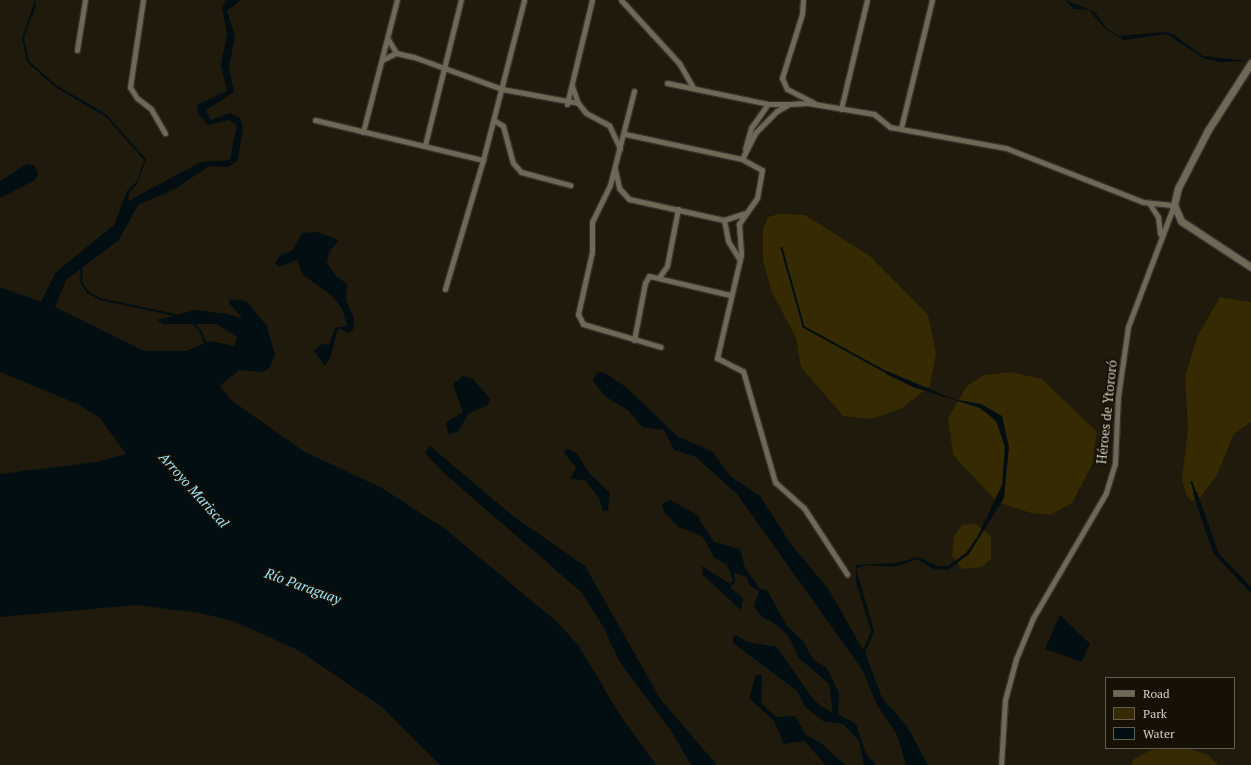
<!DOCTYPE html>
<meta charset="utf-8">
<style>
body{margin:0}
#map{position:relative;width:1251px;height:765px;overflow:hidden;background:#1f1a0b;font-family:"PT Serif",serif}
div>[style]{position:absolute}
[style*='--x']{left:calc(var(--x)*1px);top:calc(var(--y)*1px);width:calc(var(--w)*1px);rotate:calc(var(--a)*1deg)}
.green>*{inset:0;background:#352a02}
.water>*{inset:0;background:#030e12}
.stream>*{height:1.5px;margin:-0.75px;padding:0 0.75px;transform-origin:0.75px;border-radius:0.75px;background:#030e12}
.roads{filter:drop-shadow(1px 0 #36322c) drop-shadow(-1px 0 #36322c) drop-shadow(0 1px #36322c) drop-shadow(0 -1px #36322c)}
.street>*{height:5px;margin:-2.5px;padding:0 2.5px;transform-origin:2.5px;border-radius:2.5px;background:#6e6857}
.secondary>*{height:7px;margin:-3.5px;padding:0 3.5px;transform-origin:3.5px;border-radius:3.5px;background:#6e6857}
span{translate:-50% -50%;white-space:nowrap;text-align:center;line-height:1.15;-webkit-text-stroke:4px #161104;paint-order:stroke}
.street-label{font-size:13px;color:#d4d1c8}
.water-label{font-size:14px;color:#9ce6fe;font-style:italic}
.legend{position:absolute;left:1105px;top:677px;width:130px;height:72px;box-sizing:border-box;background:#161104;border:1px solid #625e52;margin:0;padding:5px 7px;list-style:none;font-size:12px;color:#d4d1c8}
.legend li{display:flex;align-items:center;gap:8px;height:20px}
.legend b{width:20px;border:1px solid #625e52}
</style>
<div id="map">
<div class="green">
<div style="clip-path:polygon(779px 214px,805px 215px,870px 256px,928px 315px,936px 353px,930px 386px,902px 408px,872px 419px,843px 416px,801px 367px,796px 338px,771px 290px,763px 260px,763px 228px,768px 217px)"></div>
<div style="clip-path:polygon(1220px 297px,1251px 302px,1251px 422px,1234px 434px,1216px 477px,1200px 497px,1192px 501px,1186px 495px,1182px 479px,1188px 429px,1185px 376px,1198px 335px)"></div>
<div style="clip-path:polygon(1011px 372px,1042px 379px,1097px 432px,1092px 465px,1072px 503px,1050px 515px,1031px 513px,997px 502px,953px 455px,948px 418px,967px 386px,984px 375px)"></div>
<div style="clip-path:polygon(976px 524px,991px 536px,991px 559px,982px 567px,962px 569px,952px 556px,954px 536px,962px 525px)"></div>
<div style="clip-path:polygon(1168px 748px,1188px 748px,1208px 755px,1218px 765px,1131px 765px,1134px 759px,1151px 750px)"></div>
</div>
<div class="water">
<div style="clip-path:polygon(35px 0,36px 6px,24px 37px,29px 61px,56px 85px,106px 114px,146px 159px,137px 184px,130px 191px,128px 201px,201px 162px,230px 160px,237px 125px,229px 120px,208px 125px,199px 115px,197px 105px,227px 91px,221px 65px,227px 33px,222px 8px,226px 0,241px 0,227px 11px,235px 35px,229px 68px,234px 92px,206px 110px,211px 120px,230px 113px,240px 118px,243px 127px,238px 160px,228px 167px,209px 166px,175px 189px,138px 205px,119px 240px,66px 280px,55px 307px,144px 351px,186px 351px,210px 341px,234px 346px,237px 337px,217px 324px,163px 324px,157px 320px,195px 310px,227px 314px,243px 319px,229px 303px,230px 299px,246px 301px,267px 326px,275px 355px,269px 368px,263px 372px,239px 370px,220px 386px,231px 400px,303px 451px,382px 488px,445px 529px,556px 621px,579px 646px,618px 712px,656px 765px,440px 765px,382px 707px,298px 650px,233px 621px,200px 613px,136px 605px,0 617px,0 474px,97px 462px,126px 454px,100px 418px,80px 405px,0 372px,0 287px,41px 302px,56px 272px,114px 225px,127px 191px,137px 181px,144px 160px,106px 117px,55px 87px,27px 62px,22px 38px)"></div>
<div style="clip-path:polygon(1065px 0,1095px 12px,1106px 28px,1119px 36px,1166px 32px,1173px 34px,1203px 56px,1248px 61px,1220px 62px,1203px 58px,1167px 34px,1124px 40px,1105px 29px,1089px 10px,1074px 9px)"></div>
<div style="clip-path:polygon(27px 164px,34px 165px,38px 173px,35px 180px,0 198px,0 181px)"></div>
<div style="clip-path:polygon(317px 232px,339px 240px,329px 252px,327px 263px,336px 276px,347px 284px,346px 300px,354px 318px,353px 330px,348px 333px,340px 328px,337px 332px,330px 359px,325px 366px,314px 351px,321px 344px,329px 345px,335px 328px,347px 326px,343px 310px,332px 296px,303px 275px,297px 260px,279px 267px,275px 263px,280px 256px,293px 250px,302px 233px)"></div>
<div style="clip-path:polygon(887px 371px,953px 399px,981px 404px,1002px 416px,1009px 447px,1004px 498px,969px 554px,948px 570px,934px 569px,917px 559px,895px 567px,867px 565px,856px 569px,874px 631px,865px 653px,882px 698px,907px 726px,928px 765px,906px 765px,897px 735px,877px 705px,863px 671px,737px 494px,696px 457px,674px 450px,664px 430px,642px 427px,629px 411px,606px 397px,593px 381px,597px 372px,605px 373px,626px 387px,677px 436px,713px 452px,730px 476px,760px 496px,790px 543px,829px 590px,863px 650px,871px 631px,856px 582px,856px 565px,897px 563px,918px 557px,937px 566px,948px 566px,966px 553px,978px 536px,1002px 485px,1005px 447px,996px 421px,980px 408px,913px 387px,886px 374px)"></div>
<div style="clip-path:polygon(463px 376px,473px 379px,490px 399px,487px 406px,469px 413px,458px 432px,448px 434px,446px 423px,463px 412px,453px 384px)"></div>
<div style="clip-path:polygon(430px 446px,513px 516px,585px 566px,661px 700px,717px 765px,691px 765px,670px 729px,619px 661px,604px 628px,581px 592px,444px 473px,425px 453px)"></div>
<div style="clip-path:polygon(568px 449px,577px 454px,589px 473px,610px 493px,608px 511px,603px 511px,599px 498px,585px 480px,570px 479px,576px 467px,565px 454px,564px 450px)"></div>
<div style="clip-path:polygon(1197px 492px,1219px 554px,1251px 587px,1251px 593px,1213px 553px,1193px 493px)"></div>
<div style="clip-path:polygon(670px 500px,696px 514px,714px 542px,740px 549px,745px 568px,760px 589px,767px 590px,787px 626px,803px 641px,813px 659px,827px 668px,839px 693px,838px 714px,856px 724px,866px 754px,876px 765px,864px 765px,859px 741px,843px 724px,823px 721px,805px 707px,797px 691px,733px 643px,733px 636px,736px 635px,747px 642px,777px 647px,810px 695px,819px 705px,833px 713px,829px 684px,799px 658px,789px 637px,777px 625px,761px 616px,754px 606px,759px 591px,750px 586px,746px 577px,734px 573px,735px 582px,730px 587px,743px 598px,741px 610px,703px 575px,702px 566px,730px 584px,733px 580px,727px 565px,714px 557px,703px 537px,677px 526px,664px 512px,662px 504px)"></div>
<div style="clip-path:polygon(1060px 615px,1090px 644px,1082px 662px,1045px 649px)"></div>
<div style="clip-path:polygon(756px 675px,762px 675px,761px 702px,768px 710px,777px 717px,795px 716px,806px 735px,821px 743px,845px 765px,825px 765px,805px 741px,784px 744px,774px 721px,749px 698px)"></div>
</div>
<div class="stream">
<div style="--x:782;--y:248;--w:82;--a:74.4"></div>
<div style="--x:804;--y:327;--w:96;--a:28.7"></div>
<div style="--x:82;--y:266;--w:17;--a:90"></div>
<div style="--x:82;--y:283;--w:11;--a:56"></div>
<div style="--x:88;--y:292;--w:14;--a:30"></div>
<div style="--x:100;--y:299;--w:78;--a:11.9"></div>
<div style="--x:191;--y:321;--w:14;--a:45"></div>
<div style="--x:201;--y:331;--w:14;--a:69"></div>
<div style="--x:1192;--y:482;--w:13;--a:72"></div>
</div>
<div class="roads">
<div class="street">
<div style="--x:143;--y:0;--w:88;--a:98.5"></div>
<div style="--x:130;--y:87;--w:13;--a:58"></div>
<div style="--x:137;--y:98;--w:18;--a:38"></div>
<div style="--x:151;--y:109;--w:28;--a:60"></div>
<div style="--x:621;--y:0;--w:86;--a:47.4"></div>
<div style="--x:679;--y:63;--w:28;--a:60"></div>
<div style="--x:803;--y:0;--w:14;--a:94"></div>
<div style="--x:802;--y:14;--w:67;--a:107.4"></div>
<div style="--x:782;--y:78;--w:12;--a:66"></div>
<div style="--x:787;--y:89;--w:30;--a:27"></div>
<div style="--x:388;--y:39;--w:16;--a:60"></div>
<div style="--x:77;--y:50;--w:51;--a:-80.9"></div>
<div style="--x:382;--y:60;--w:16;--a:-27"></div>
<div style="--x:396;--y:53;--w:18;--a:13"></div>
<div style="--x:414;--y:57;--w:94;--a:20"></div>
<div style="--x:502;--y:89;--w:77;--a:10.4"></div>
<div style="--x:578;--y:103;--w:13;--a:51"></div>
<div style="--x:586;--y:113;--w:26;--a:28"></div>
<div style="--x:609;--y:125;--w:26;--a:65"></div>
<div style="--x:667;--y:83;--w:103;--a:11.7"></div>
<div style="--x:572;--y:86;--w:18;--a:71"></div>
<div style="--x:634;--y:91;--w:97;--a:104.3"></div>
<div style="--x:610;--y:185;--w:41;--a:115.9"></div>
<div style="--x:592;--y:222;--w:30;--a:90"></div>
<div style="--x:592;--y:252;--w:64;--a:102.7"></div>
<div style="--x:578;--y:314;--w:11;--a:63"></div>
<div style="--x:583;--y:324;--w:81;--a:16.4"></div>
<div style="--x:567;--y:104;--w:107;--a:-76.5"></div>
<div style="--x:841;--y:109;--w:112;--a:-76.6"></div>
<div style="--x:315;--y:120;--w:173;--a:13.4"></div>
<div style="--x:494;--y:120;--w:11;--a:34"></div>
<div style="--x:503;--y:126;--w:38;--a:75"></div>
<div style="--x:513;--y:163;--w:12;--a:48"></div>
<div style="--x:521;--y:172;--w:51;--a:14.9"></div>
<div style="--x:901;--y:128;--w:132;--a:-76.4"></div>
<div style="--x:363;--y:132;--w:136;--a:-75.6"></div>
<div style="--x:625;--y:134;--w:120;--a:12.1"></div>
<div style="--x:742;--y:159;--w:23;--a:29"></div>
<div style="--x:762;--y:170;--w:28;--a:100"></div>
<div style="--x:757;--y:198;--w:32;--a:125"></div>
<div style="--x:739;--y:224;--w:31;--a:86"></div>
<div style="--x:741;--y:255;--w:106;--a:103.1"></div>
<div style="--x:717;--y:358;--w:29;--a:27"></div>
<div style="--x:743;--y:371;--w:116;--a:73.9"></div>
<div style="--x:775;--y:482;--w:39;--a:42"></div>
<div style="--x:804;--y:508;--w:79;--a:56.9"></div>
<div style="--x:425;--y:145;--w:149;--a:-76.1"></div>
<div style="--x:745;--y:149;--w:22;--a:-74"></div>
<div style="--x:751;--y:128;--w:29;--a:-55"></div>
<div style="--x:768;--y:104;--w:19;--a:0"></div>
<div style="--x:742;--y:159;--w:30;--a:-63"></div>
<div style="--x:756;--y:132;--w:30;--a:-45"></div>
<div style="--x:777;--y:111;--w:14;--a:-30"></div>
<div style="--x:789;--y:104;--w:19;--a:-3"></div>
<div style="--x:808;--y:103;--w:67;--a:9.5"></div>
<div style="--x:874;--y:114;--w:21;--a:39"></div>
<div style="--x:890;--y:127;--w:118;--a:10.3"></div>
<div style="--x:1006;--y:148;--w:147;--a:21.5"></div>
<div style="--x:1143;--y:202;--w:31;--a:6"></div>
<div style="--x:1174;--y:205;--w:130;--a:110.7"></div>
<div style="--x:1128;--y:327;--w:70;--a:98.2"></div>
<div style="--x:1118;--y:396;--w:67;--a:92.6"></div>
<div style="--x:1115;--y:463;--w:31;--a:107"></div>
<div style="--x:1106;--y:493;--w:145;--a:120.3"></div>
<div style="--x:1033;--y:618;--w:44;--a:112.5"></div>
<div style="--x:1016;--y:659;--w:42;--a:105"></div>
<div style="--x:1005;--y:700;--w:65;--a:93.5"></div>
<div style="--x:615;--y:169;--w:19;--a:78"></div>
<div style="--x:619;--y:188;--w:15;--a:48"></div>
<div style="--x:629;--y:199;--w:97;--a:12.5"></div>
<div style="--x:724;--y:220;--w:22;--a:-18"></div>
<div style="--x:1149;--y:203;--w:17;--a:57"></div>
<div style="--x:1158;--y:217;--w:17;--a:83"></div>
<div style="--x:724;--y:220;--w:21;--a:79"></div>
<div style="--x:728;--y:241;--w:22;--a:58"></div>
<div style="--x:660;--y:276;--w:12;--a:-55"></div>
<div style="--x:667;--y:266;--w:58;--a:-79.1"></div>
<div style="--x:445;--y:289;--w:134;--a:-73.6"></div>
<div style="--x:483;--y:160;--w:165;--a:-75.6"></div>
<div style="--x:634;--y:340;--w:58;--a:-79.1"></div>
<div style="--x:645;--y:283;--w:8;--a:-60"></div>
<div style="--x:649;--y:276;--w:83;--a:13.2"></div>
</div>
<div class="secondary">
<div style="--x:1251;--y:63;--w:80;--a:122.7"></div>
<div style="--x:1208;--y:130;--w:65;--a:117.3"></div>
<div style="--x:1178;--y:188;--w:17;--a:103"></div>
<div style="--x:1174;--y:205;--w:17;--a:66"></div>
<div style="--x:1181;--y:221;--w:84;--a:33.3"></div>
</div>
</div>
<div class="street-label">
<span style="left:1107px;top:412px;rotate:-84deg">Héroes de Ytororó</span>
</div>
<div class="water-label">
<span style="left:194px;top:490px;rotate:48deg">Arroyo Mariscal</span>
<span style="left:303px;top:586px;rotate:20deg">Río Paraguay</span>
</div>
<ul class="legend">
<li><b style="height:5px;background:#6e6857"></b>Road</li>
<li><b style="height:11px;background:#352a02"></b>Park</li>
<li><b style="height:11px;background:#030e12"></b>Water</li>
</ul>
</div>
